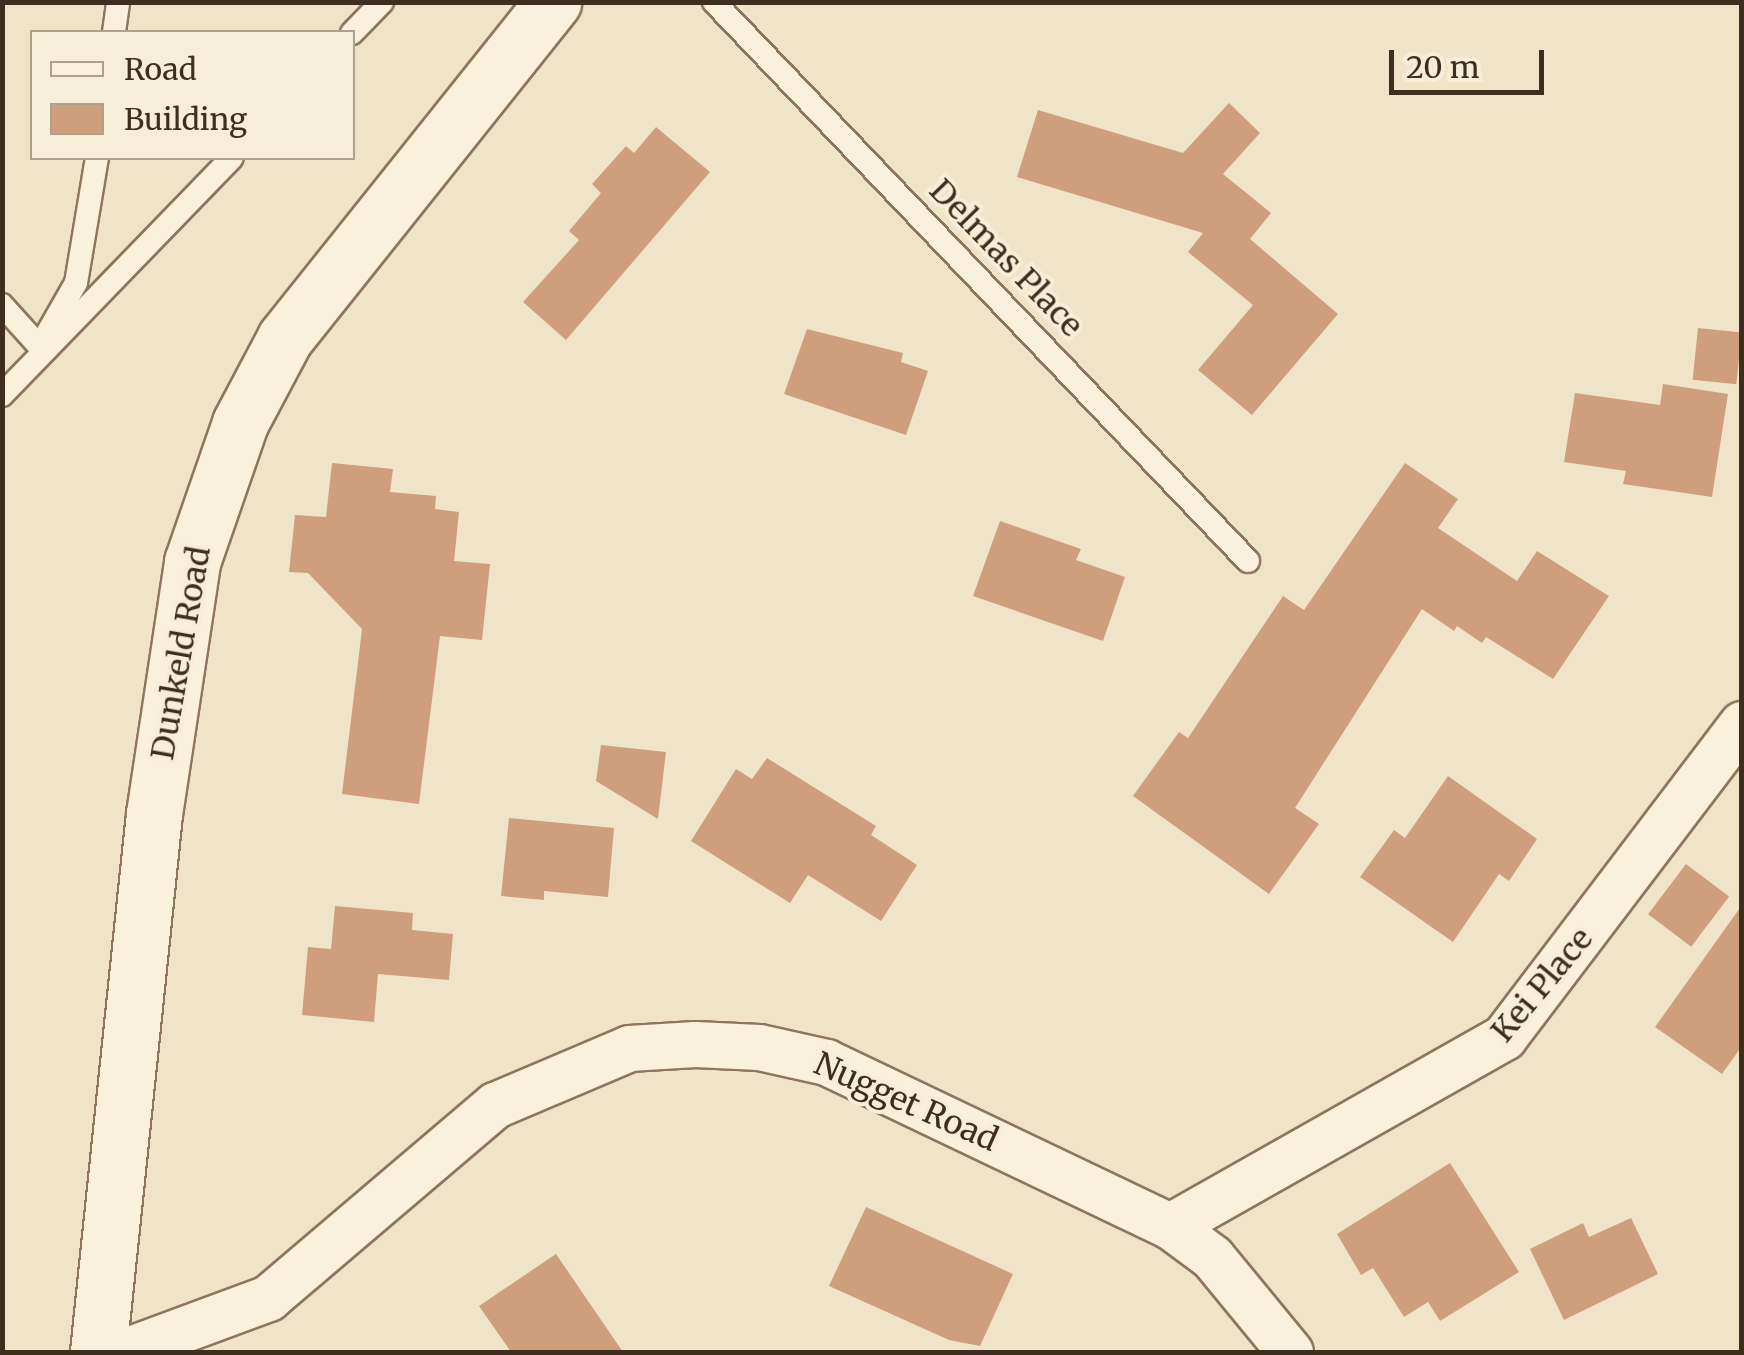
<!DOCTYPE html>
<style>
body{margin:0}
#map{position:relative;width:1744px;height:1355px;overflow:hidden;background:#f0e4c8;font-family:Merriweather,serif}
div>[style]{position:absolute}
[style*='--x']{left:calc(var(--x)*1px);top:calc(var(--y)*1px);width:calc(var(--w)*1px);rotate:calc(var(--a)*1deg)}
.building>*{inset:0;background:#cf9f7d;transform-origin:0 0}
.roads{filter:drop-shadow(2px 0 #8d765c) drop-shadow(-2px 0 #8d765c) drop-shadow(0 2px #8d765c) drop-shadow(0 -2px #8d765c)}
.lane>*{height:22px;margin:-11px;padding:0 11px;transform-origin:11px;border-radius:11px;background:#faf1dc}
.street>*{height:45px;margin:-22.5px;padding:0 22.5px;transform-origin:22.5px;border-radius:22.5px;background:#faf1dc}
.secondary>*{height:55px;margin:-27.5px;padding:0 27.5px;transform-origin:27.5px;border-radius:27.5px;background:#faf1dc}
span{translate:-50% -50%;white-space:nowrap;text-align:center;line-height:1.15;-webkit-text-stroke:8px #f7eed8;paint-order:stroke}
.street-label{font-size:32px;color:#3d2e20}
.frame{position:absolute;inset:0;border:5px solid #3d2e20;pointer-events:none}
.legend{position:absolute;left:30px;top:30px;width:325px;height:130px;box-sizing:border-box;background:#f7eed8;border:2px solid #ada18e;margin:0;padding:12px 18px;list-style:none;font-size:30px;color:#3d2e20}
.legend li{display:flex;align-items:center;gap:20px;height:50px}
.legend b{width:50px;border:2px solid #ada18e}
.scale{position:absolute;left:1389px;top:50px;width:155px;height:45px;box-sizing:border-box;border:5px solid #3d2e20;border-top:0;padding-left:12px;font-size:30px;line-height:35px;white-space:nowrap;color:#3d2e20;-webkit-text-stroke:8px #f7eed8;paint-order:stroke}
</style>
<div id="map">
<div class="building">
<div style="clip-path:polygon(1229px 103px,1260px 133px,1223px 174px,1271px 213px,1250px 239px,1338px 314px,1252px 415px,1198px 370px,1253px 305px,1188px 252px,1203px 233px,1017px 177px,1038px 110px,1183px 153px)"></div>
<div style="clip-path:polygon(656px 127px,710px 172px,566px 340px,523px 302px,579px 240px,569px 231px,601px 193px,592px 184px,626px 146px,634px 153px)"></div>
<div style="left:1698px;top:328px;width:44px;height:52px;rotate:6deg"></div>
<div style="clip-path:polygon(807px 329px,903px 353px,901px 362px,928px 371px,906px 435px,784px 394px)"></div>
<div style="clip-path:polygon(1663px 384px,1728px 394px,1712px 497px,1623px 484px,1626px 471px,1564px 462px,1575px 393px,1660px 405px)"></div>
<div style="clip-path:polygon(332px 463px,393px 469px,390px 492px,436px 496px,435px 509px,459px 512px,454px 561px,490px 564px,482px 640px,440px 636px,419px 804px,342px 794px,362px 629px,308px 573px,289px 572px,295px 515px,326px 517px)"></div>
<div style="clip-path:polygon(1405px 463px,1458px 499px,1438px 528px,1517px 581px,1537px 551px,1609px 596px,1553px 679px,1486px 637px,1482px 643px,1457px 626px,1454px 631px,1422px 609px,1295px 808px,1319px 824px,1269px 894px,1133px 796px,1179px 732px,1188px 738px,1283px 596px,1304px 610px)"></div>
<div style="clip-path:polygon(1000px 521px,1081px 549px,1076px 560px,1125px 577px,1103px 641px,973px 596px)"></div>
<div style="clip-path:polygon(601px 745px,666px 752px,658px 819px,596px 781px)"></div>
<div style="clip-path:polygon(767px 758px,876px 826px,871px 835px,917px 865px,881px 921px,808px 875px,790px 903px,691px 841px,736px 769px,752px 779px)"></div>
<div style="clip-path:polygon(1448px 776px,1537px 839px,1509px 881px,1499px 874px,1453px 942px,1360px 877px,1394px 830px,1405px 838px)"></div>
<div style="clip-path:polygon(509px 818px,614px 828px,608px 897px,544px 891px,544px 900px,501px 896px)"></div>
<div style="left:1686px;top:864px;width:54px;height:63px;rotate:37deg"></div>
<div style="clip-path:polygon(1742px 905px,1742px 1046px,1722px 1074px,1655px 1027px)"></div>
<div style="clip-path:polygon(335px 906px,413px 913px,412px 930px,453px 934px,449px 980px,378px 974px,374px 1022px,302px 1015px,308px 947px,331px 949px)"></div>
<div style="clip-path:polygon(1450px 1163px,1519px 1272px,1440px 1321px,1428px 1302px,1404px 1317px,1373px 1268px,1361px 1275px,1337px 1234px)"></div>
<div style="clip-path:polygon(866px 1207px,1013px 1274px,980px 1346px,949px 1340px,829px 1286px)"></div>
<div style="clip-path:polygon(1631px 1218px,1658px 1274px,1564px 1320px,1530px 1249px,1583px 1223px,1589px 1237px)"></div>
<div style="clip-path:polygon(556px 1254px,623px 1352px,511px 1352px,479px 1306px)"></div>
</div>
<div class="roads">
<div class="lane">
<div style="--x:714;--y:2;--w:773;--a:46.31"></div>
<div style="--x:114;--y:32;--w:30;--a:-82"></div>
<div style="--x:352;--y:33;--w:43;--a:-45.9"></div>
<div style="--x:2;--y:305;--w:57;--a:47.9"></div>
<div style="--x:44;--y:339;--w:64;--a:-60.3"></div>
<div style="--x:76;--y:283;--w:127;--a:-80.5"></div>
<div style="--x:2;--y:395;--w:330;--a:-45.9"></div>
</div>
<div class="street">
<div style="--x:1170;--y:1226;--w:384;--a:-29.5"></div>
<div style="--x:1504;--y:1037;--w:393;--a:-52.8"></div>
<div style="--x:122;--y:1352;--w:156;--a:-20.3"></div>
<div style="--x:268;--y:1298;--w:298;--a:-40.4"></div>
<div style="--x:495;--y:1105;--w:146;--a:-23"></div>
<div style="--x:629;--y:1048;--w:66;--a:-3.5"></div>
<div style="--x:695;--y:1044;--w:64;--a:2.7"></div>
<div style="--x:759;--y:1047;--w:69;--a:12.6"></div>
<div style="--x:826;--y:1062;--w:381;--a:25.5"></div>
<div style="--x:1170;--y:1226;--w:52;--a:36.4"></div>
<div style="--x:1212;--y:1257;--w:123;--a:50.6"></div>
</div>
<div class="secondary">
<div style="--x:98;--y:1352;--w:541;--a:-84.06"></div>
<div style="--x:154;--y:814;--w:255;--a:-81.4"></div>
<div style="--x:192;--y:562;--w:147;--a:-70.9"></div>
<div style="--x:240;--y:423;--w:96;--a:-62.1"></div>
<div style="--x:285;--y:338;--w:430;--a:-51.4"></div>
</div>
</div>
<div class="street-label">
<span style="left:1006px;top:258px;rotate:46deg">Delmas Place</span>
<span style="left:181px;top:653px;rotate:-80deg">Dunkeld Road</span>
<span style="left:1542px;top:985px;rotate:-50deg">Kei Place</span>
<span style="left:906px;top:1102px;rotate:24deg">Nugget Road</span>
</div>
<div class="frame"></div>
<ul class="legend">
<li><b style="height:12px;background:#faf1dc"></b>Road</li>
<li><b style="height:28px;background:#cf9f7d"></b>Building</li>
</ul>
<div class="scale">20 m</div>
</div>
